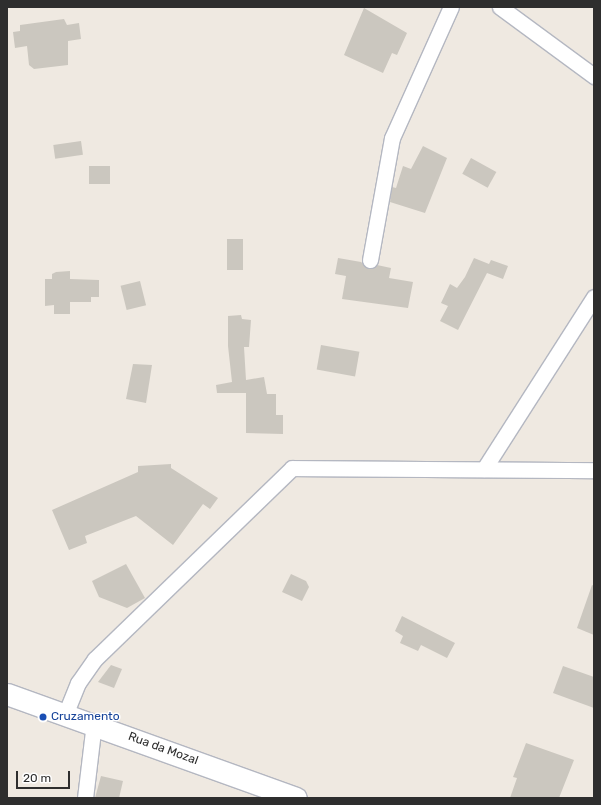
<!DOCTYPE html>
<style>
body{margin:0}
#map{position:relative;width:601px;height:805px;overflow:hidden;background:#efe9e1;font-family:Rubik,sans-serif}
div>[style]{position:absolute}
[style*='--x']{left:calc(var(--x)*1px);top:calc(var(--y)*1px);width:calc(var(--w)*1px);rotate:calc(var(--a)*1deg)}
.building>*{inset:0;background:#cbc7bf;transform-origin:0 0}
.roads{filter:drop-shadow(1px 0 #b4b7c1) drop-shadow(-1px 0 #b4b7c1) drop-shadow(0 1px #b4b7c1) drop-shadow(0 -1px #b4b7c1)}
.street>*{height:15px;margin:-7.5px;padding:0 7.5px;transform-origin:7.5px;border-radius:7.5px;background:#fff}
.secondary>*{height:21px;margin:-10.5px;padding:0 10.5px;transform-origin:10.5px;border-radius:10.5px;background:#fff}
.dots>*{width:11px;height:11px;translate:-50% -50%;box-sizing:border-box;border:2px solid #fff;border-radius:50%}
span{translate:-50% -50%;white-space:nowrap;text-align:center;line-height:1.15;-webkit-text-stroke:3px #fff;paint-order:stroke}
.transit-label{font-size:12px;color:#164399}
.left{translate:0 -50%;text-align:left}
.street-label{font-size:12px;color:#2e2e2e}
.frame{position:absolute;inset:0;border:8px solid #2e2e2e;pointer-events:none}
.scale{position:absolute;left:16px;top:771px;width:54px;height:18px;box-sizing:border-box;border:2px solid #2e2e2e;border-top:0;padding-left:5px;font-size:12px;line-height:14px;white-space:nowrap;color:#2e2e2e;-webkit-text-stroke:3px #fff;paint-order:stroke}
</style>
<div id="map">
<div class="building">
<div style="clip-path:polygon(364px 8px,407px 33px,397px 55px,392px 53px,383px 73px,344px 55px)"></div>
<div style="clip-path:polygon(64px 19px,67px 25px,79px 23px,81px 39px,68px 41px,68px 65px,34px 69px,29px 65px,27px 46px,15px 48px,13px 32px,20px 31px,20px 25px)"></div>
<div style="left:81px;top:141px;width:14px;height:28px;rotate:82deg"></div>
<div style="clip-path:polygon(423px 146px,447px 158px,425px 213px,390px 202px,392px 187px,396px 188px,403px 166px,411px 169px)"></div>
<div style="left:471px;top:158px;width:29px;height:18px;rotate:29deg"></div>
<div style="left:89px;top:166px;width:21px;height:18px"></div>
<div style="left:227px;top:239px;width:16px;height:31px"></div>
<div style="clip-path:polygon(338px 258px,361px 262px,369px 269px,377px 265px,391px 268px,389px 278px,413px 282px,408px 308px,342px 299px,346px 276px,335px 274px)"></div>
<div style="clip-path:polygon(474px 258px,489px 264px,491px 260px,508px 266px,503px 279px,487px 273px,458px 330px,440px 321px,448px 306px,441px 303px,450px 284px,457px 288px,465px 277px)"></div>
<div style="clip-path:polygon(70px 271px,70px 279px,99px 280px,99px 297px,91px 297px,91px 302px,70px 302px,70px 314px,54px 314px,54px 305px,45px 306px,45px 279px,52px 279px,52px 274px,56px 272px)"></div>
<div style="left:140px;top:281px;width:25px;height:20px;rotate:76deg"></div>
<div style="clip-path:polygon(241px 315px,242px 319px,251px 320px,249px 347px,244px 347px,246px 380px,264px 377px,267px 394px,276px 394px,276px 415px,283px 415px,283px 434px,246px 433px,246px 393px,217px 393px,216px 385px,232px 382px,228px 346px,228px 316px)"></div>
<div style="left:321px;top:345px;width:39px;height:25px;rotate:10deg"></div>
<div style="clip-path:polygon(133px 364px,152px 365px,146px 403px,126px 399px)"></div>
<div style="clip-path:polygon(171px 464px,171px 468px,218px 498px,210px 509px,203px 504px,173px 545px,136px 516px,85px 536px,87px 543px,69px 550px,52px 510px,138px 472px,138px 466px)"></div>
<div style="clip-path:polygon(126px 564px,145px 598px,127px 608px,99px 597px,92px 581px)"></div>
<div style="clip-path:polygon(291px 574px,306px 581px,309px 587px,302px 601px,282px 592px)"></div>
<div style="clip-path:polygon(592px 585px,594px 586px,594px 635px,577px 628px)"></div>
<div style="clip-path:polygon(402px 616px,455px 643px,447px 658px,421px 645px,418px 651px,400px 643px,403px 636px,395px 631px)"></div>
<div style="clip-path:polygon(111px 665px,122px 669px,114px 688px,98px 682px)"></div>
<div style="clip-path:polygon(563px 666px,594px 677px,594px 708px,553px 693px)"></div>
<div style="clip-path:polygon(526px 743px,574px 760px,559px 798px,510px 798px,517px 778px,513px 777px)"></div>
<div style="clip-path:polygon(101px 776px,123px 781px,119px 798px,95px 798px)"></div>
</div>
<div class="roads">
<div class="street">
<div style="--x:500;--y:7;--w:117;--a:36.3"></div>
<div style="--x:370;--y:260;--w:124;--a:-79.8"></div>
<div style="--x:392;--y:138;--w:144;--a:-65.8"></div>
<div style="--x:484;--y:469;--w:204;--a:-57.4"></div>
<div style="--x:65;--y:715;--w:35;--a:-68"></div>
<div style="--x:78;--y:683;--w:29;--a:-55"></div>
<div style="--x:95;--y:659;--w:274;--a:-44.1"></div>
<div style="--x:292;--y:468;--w:302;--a:0.4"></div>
<div style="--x:85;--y:798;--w:76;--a:-83.2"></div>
</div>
<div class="secondary">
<div style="--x:7;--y:694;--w:307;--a:19.8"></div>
</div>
</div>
<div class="dots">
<div style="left:43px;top:717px;background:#1a4fb4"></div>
</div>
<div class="transit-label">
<span class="left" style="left:51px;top:717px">Cruzamento</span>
</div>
<div class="street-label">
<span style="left:163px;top:749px;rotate:20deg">Rua da Mozal</span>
</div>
<div class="frame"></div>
<div class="scale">20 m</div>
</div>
